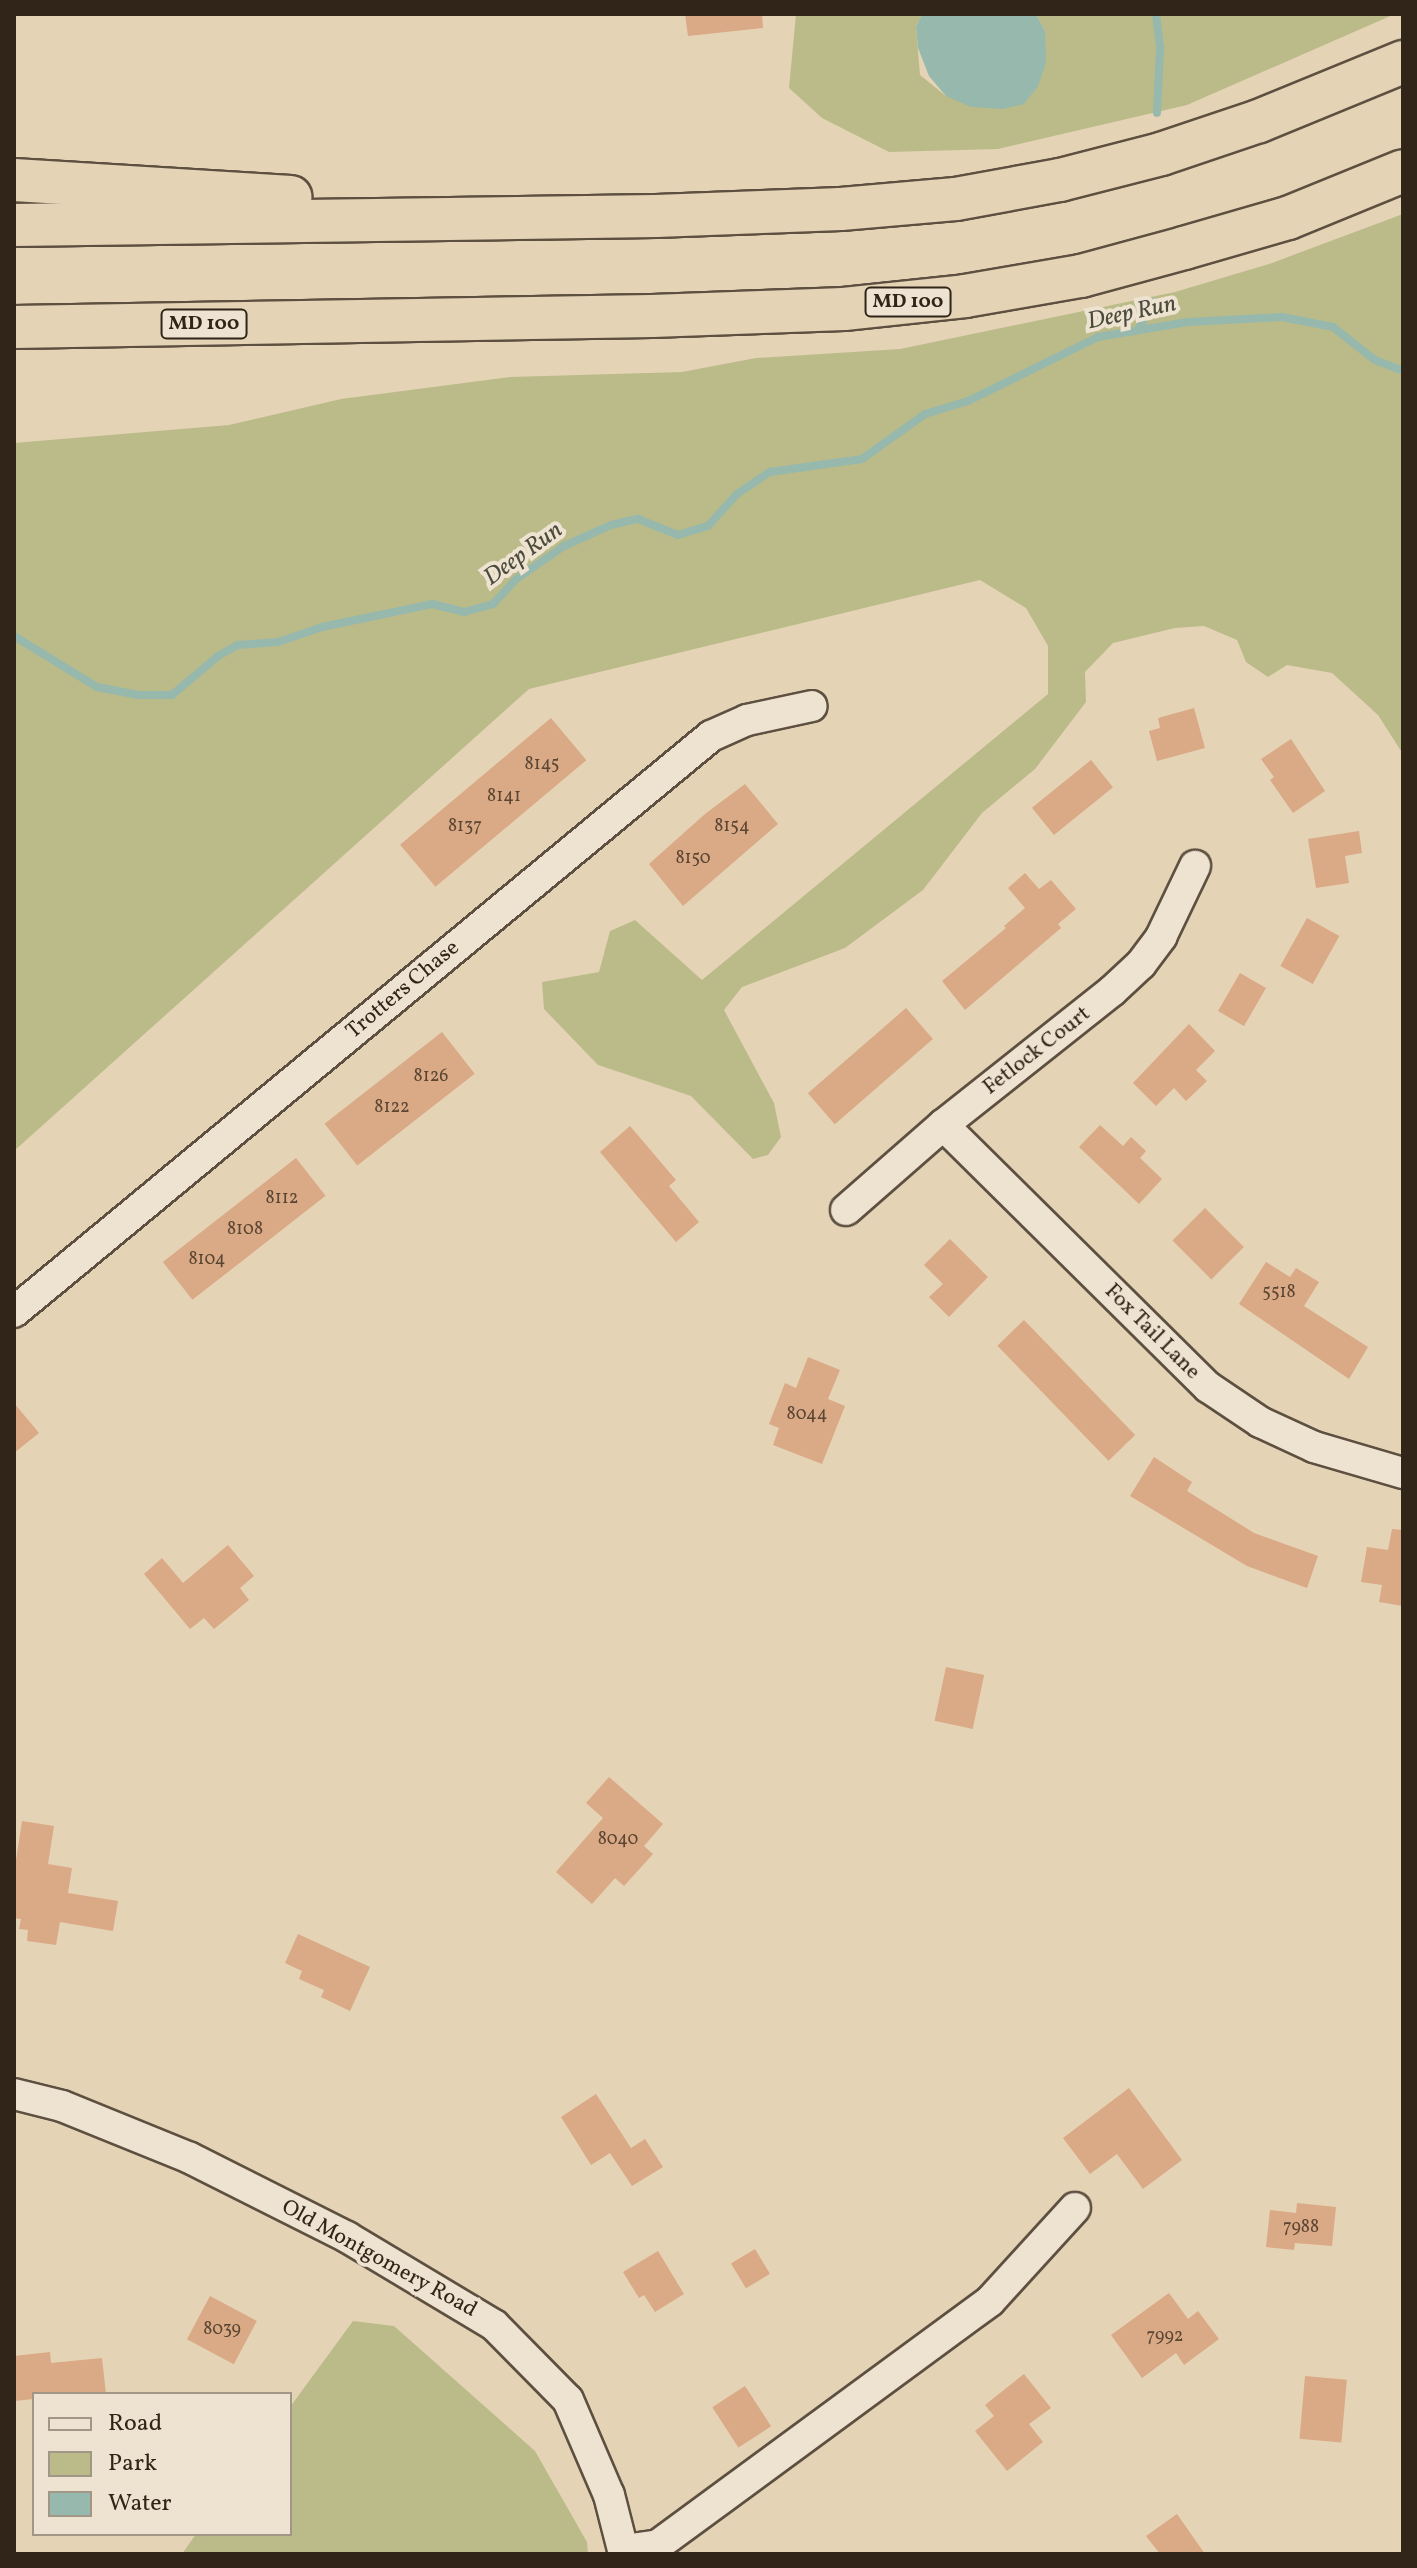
<!DOCTYPE html>
<style>
body{margin:0}
#map{position:relative;width:1417px;height:2568px;overflow:hidden;background:#e5d3b6;font-family:Vollkorn,serif}
div>[style]{position:absolute}
[style*='--x']{left:calc(var(--x)*1px);top:calc(var(--y)*1px);width:calc(var(--w)*1px);rotate:calc(var(--a)*1deg)}
.green>*{inset:0;background:#bbbb89}
.water>*{inset:0;background:#96b8ad}
.stream>*{height:8px;margin:-4px;padding:0 4px;transform-origin:4px;border-radius:4px;background:#96b8ad}
.building>*{inset:0;background:#daa985;transform-origin:0 0}
.roads{filter:drop-shadow(2px 0 #5d5040) drop-shadow(-2px 0 #5d5040) drop-shadow(0 2px #5d5040) drop-shadow(0 -2px #5d5040)}
.minor>*{height:30px;margin:-15px;padding:0 15px;transform-origin:15px;border-radius:15px;background:#eee2d0}
.highway>*{height:42px;margin:-21px;padding:0 21px;transform-origin:21px;border-radius:21px;background:#e5d3b6}
span{translate:-50% -50%;white-space:nowrap;text-align:center;line-height:1.15;-webkit-text-stroke:8px #eee2d0;paint-order:stroke}
.number-label{font-size:18px;color:#5a4633}
.number-label span{-webkit-text-stroke-width:0}
.shield-label span{padding:2px 6px;background:#eee2d0;border:2px solid;border-radius:6px;-webkit-text-stroke-width:0}
.shield-label{font-size:20px;color:#302518;font-weight:700}
.street-label{font-size:22px;color:#302518}
.water-label{font-size:24px;color:#4a4a3d;font-style:italic}
.frame{position:absolute;inset:0;border:16px solid #302518;pointer-events:none}
.legend{position:absolute;left:32px;top:2392px;width:260px;height:144px;box-sizing:border-box;background:#eee2d0;border:2px solid #a29686;margin:0;padding:10px 14px;list-style:none;font-size:24px;color:#302518}
.legend li{display:flex;align-items:center;gap:16px;height:40px}
.legend b{width:40px;border:2px solid #a29686}
</style>
<div id="map">
<div class="green">
<div style="clip-path:polygon(796px 14px,922px 14px,916px 27px,920px 75px,946px 96px,1045px 31px,1036px 14px,1395px 14px,1187px 105px,998px 149px,889px 152px,822px 118px,789px 88px)"></div>
<div style="clip-path:polygon(1403px 214px,1403px 754px,1378px 715px,1332px 673px,1287px 665px,1268px 677px,1246px 662px,1237px 640px,1204px 626px,1175px 628px,1113px 643px,1085px 672px,1086px 702px,1035px 769px,982px 813px,923px 890px,845px 948px,742px 987px,724px 1010px,774px 1103px,781px 1137px,768px 1155px,753px 1159px,691px 1096px,598px 1065px,544px 1009px,542px 982px,599px 972px,610px 931px,635px 920px,702px 980px,1048px 694px,1048px 646px,1026px 608px,980px 580px,529px 689px,14px 1151px,14px 443px,229px 425px,341px 399px,510px 377px,682px 372px,756px 358px,900px 349px,1175px 292px,1269px 264px)"></div>
<div style="clip-path:polygon(353px 2321px,394px 2326px,535px 2451px,587px 2542px,588px 2554px,182px 2554px,196px 2534px,290px 2534px,290px 2407px)"></div>
</div>
<div class="water">
<div style="clip-path:polygon(922px 14px,1036px 14px,1045px 31px,1046px 63px,1038px 86px,1024px 104px,1003px 109px,971px 107px,946px 96px,929px 76px,918px 48px,916px 27px)"></div>
</div>
<div class="stream">
<div style="--x:1156;--y:14;--w:35;--a:83"></div>
<div style="--x:1160;--y:49;--w:64;--a:92.7"></div>
<div style="--x:1138;--y:330;--w:32;--a:-62"></div>
<div style="--x:14;--y:636;--w:97;--a:31.6"></div>
<div style="--x:97;--y:687;--w:42;--a:11"></div>
<div style="--x:138;--y:695;--w:34;--a:0"></div>
<div style="--x:172;--y:695;--w:60;--a:-40.3"></div>
<div style="--x:218;--y:656;--w:23;--a:-29"></div>
<div style="--x:238;--y:645;--w:40;--a:-4.3"></div>
<div style="--x:278;--y:642;--w:46;--a:-18.8"></div>
<div style="--x:322;--y:627;--w:112;--a:-11.8"></div>
<div style="--x:432;--y:604;--w:33;--a:14"></div>
<div style="--x:464;--y:612;--w:30;--a:-15"></div>
<div style="--x:493;--y:604;--w:33;--a:-47"></div>
<div style="--x:515;--y:580;--w:60;--a:-34.8"></div>
<div style="--x:564;--y:546;--w:51;--a:-24.1"></div>
<div style="--x:611;--y:525;--w:28;--a:-13"></div>
<div style="--x:638;--y:519;--w:43;--a:21.8"></div>
<div style="--x:678;--y:535;--w:31;--a:-17"></div>
<div style="--x:708;--y:526;--w:43;--a:-47.8"></div>
<div style="--x:737;--y:494;--w:40;--a:-34"></div>
<div style="--x:770;--y:472;--w:93;--a:-8"></div>
<div style="--x:862;--y:459;--w:77;--a:-35.5"></div>
<div style="--x:925;--y:414;--w:45;--a:-16.8"></div>
<div style="--x:968;--y:401;--w:145;--a:-26.2"></div>
<div style="--x:1098;--y:337;--w:91;--a:-9.5"></div>
<div style="--x:1188;--y:322;--w:94;--a:-3"></div>
<div style="--x:1282;--y:317;--w:52;--a:11.1"></div>
<div style="--x:1333;--y:327;--w:53;--a:38.2"></div>
<div style="--x:1375;--y:360;--w:30;--a:21"></div>
</div>
<div class="building">
<div style="clip-path:polygon(685px 14px,762px 14px,763px 28px,688px 36px)"></div>
<div style="clip-path:polygon(1194px 708px,1205px 748px,1157px 761px,1149px 731px,1160px 728px,1158px 718px)"></div>
<div style="left:551px;top:718px;width:55px;height:197px;rotate:50deg"></div>
<div style="clip-path:polygon(1291px 739px,1325px 791px,1293px 813px,1270px 780px,1274px 777px,1261px 759px)"></div>
<div style="left:1091px;top:760px;width:35px;height:76px;rotate:51deg"></div>
<div style="clip-path:polygon(745px 784px,778px 824px,683px 906px,649px 864px,705px 814px)"></div>
<div style="clip-path:polygon(1359px 831px,1362px 853px,1345px 856px,1349px 883px,1316px 888px,1308px 839px)"></div>
<div style="clip-path:polygon(1025px 873px,1039px 889px,1051px 880px,1076px 909px,1058px 924px,1061px 928px,965px 1010px,942px 981px,1006px 928px,1004px 926px,1025px 908px,1008px 888px)"></div>
<div style="left:1307px;top:918px;width:37px;height:55px;rotate:29deg"></div>
<div style="left:1240px;top:973px;width:30px;height:44px;rotate:30deg"></div>
<div style="left:906px;top:1008px;width:41px;height:130px;rotate:49deg"></div>
<div style="clip-path:polygon(1189px 1024px,1215px 1051px,1196px 1070px,1207px 1081px,1186px 1101px,1174px 1088px,1156px 1106px,1133px 1083px)"></div>
<div style="left:442px;top:1032px;width:53px;height:149px;rotate:52deg"></div>
<div style="clip-path:polygon(1100px 1125px,1123px 1146px,1131px 1137px,1146px 1151px,1140px 1158px,1162px 1179px,1139px 1204px,1079px 1147px)"></div>
<div style="clip-path:polygon(630px 1126px,676px 1180px,669px 1186px,699px 1222px,676px 1242px,600px 1152px)"></div>
<div style="left:296px;top:1158px;width:48px;height:169px;rotate:52deg"></div>
<div style="left:1205px;top:1208px;width:55px;height:46px;rotate:45deg"></div>
<div style="clip-path:polygon(950px 1239px,988px 1277px,949px 1317px,929px 1297px,943px 1284px,924px 1265px)"></div>
<div style="clip-path:polygon(1266px 1262px,1290px 1277px,1296px 1268px,1319px 1282px,1304px 1306px,1368px 1347px,1349px 1379px,1239px 1304px)"></div>
<div style="left:1024px;top:1320px;width:160px;height:37px;rotate:46deg"></div>
<div style="clip-path:polygon(808px 1357px,840px 1370px,828px 1399px,845px 1406px,822px 1464px,773px 1445px,779px 1428px,769px 1424px,785px 1383px,796px 1388px)"></div>
<div style="clip-path:polygon(14px 1403px,39px 1433px,14px 1453px)"></div>
<div style="clip-path:polygon(1154px 1457px,1192px 1482px,1187px 1491px,1254px 1533px,1318px 1556px,1307px 1588px,1247px 1566px,1130px 1496px)"></div>
<div style="clip-path:polygon(1392px 1529px,1403px 1530px,1403px 1606px,1379px 1602px,1382px 1585px,1361px 1582px,1367px 1547px,1388px 1550px)"></div>
<div style="clip-path:polygon(228px 1545px,254px 1576px,240px 1588px,249px 1600px,214px 1629px,204px 1618px,190px 1629px,144px 1574px,162px 1558px,183px 1583px)"></div>
<div style="left:946px;top:1667px;width:39px;height:55px;rotate:12deg"></div>
<div style="clip-path:polygon(609px 1777px,663px 1824px,644px 1846px,653px 1854px,624px 1886px,615px 1878px,592px 1904px,556px 1872px,603px 1818px,586px 1803px)"></div>
<div style="clip-path:polygon(22px 1821px,54px 1826px,48px 1864px,72px 1868px,68px 1893px,118px 1901px,113px 1931px,60px 1922px,56px 1945px,27px 1941px,28px 1930px,19px 1929px,21px 1919px,14px 1918px,14px 1873px)"></div>
<div style="clip-path:polygon(298px 1934px,370px 1967px,350px 2011px,321px 1997px,324px 1990px,299px 1979px,302px 1971px,285px 1963px)"></div>
<div style="clip-path:polygon(1129px 2088px,1182px 2160px,1143px 2189px,1117px 2154px,1090px 2174px,1063px 2138px)"></div>
<div style="clip-path:polygon(596px 2094px,631px 2148px,645px 2139px,663px 2167px,632px 2186px,610px 2153px,591px 2165px,561px 2117px)"></div>
<div style="clip-path:polygon(1297px 2203px,1336px 2207px,1332px 2246px,1295px 2243px,1294px 2250px,1266px 2247px,1270px 2210px,1296px 2213px)"></div>
<div style="left:755px;top:2249px;width:29px;height:28px;rotate:59deg"></div>
<div style="clip-path:polygon(658px 2251px,684px 2294px,655px 2312px,644px 2295px,639px 2298px,623px 2272px)"></div>
<div style="clip-path:polygon(1169px 2293px,1188px 2319px,1198px 2311px,1219px 2339px,1184px 2365px,1176px 2353px,1142px 2378px,1111px 2335px)"></div>
<div style="left:210px;top:2296px;width:53px;height:49px;rotate:28deg"></div>
<div style="clip-path:polygon(50px 2352px,51px 2363px,102px 2358px,106px 2394px,34px 2394px,34px 2399px,14px 2401px,14px 2356px)"></div>
<div style="clip-path:polygon(1024px 2374px,1051px 2408px,1029px 2424px,1043px 2442px,1007px 2471px,975px 2431px,994px 2416px,985px 2405px)"></div>
<div style="left:1305px;top:2376px;width:42px;height:63px;rotate:5deg"></div>
<div style="left:745px;top:2386px;width:48px;height:39px;rotate:57deg"></div>
<div style="clip-path:polygon(1177px 2514px,1205px 2554px,1160px 2554px,1146px 2536px)"></div>
</div>
<div class="roads">
<div class="minor">
<div style="--x:943;--y:1125;--w:373;--a:44.7"></div>
<div style="--x:1208;--y:1387;--w:63;--a:33.9"></div>
<div style="--x:1260;--y:1422;--w:60;--a:24.8"></div>
<div style="--x:1314;--y:1447;--w:93;--a:16.3"></div>
<div style="--x:846;--y:1210;--w:129;--a:-41.2"></div>
<div style="--x:943;--y:1125;--w:216;--a:-38.4"></div>
<div style="--x:1112;--y:991;--w:40;--a:-43"></div>
<div style="--x:1141;--y:964;--w:34;--a:-53"></div>
<div style="--x:1161;--y:937;--w:79;--a:-64.4"></div>
<div style="--x:14;--y:1312;--w:904;--a:-39.57"></div>
<div style="--x:711;--y:736;--w:39;--a:-24"></div>
<div style="--x:747;--y:720;--w:66;--a:-12.2"></div>
<div style="--x:14;--y:2094;--w:49;--a:14"></div>
<div style="--x:62;--y:2106;--w:138;--a:22.1"></div>
<div style="--x:190;--y:2158;--w:176;--a:26.7"></div>
<div style="--x:347;--y:2237;--w:171;--a:30.9"></div>
<div style="--x:494;--y:2325;--w:105;--a:45.4"></div>
<div style="--x:568;--y:2400;--w:103;--a:66.7"></div>
<div style="--x:609;--y:2495;--w:61;--a:75.7"></div>
<div style="--x:624;--y:2550;--w:34;--a:-8"></div>
<div style="--x:658;--y:2545;--w:412;--a:-36.3"></div>
<div style="--x:990;--y:2301;--w:126;--a:-47.6"></div>
</div>
<div class="highway">
<div style="--x:14;--y:180;--w:277;--a:3.5"></div>
<div style="--x:14;--y:225;--w:642;--a:-0.8"></div>
<div style="--x:656;--y:216;--w:185;--a:-2.2"></div>
<div style="--x:841;--y:209;--w:115;--a:-5"></div>
<div style="--x:956;--y:199;--w:106;--a:-10.4"></div>
<div style="--x:1060;--y:180;--w:104;--a:-14.4"></div>
<div style="--x:1161;--y:154;--w:103;--a:-18.6"></div>
<div style="--x:1259;--y:121;--w:156;--a:-22.3"></div>
<div style="--x:14;--y:327;--w:638;--a:-0.99"></div>
<div style="--x:652;--y:316;--w:192;--a:-2.1"></div>
<div style="--x:844;--y:309;--w:122;--a:-6.1"></div>
<div style="--x:965;--y:296;--w:118;--a:-9.8"></div>
<div style="--x:1081;--y:276;--w:107;--a:-15.2"></div>
<div style="--x:1184;--y:248;--w:108;--a:-16.1"></div>
<div style="--x:1288;--y:218;--w:124;--a:-22.2"></div>
</div>
</div>
<div class="number-label">
<span style="left:542px;top:765px">8145</span>
<span style="left:504px;top:797px">8141</span>
<span style="left:465px;top:827px">8137</span>
<span style="left:732px;top:827px">8154</span>
<span style="left:693px;top:859px">8150</span>
<span style="left:431px;top:1077px">8126</span>
<span style="left:392px;top:1108px">8122</span>
<span style="left:282px;top:1199px">8112</span>
<span style="left:245px;top:1230px">8108</span>
<span style="left:207px;top:1260px">8104</span>
<span style="left:1279px;top:1293px">5518</span>
<span style="left:807px;top:1415px">8044</span>
<span style="left:618px;top:1840px">8040</span>
<span style="left:1301px;top:2228px">7988</span>
<span style="left:222px;top:2330px">8039</span>
<span style="left:1165px;top:2337px">7992</span>
</div>
<div class="shield-label">
<span style="left:908px;top:302px">MD 100</span>
<span style="left:204px;top:324px">MD 100</span>
</div>
<div class="street-label">
<span style="left:403px;top:990px;rotate:-40deg">Trotters Chase</span>
<span style="left:1037px;top:1051px;rotate:-38deg">Fetlock Court</span>
<span style="left:1152px;top:1332px;rotate:45deg">Fox Tail Lane</span>
<span style="left:379px;top:2259px;rotate:29deg">Old Montgomery Road</span>
</div>
<div class="water-label">
<span style="left:1132px;top:314px;rotate:-12deg">Deep Run</span>
<span style="left:524px;top:555px;rotate:-36deg">Deep Run</span>
</div>
<div class="frame"></div>
<ul class="legend">
<li><b style="height:10px;background:#eee2d0"></b>Road</li>
<li><b style="height:22px;background:#bbbb89"></b>Park</li>
<li><b style="height:22px;background:#96b8ad"></b>Water</li>
</ul>
</div>
